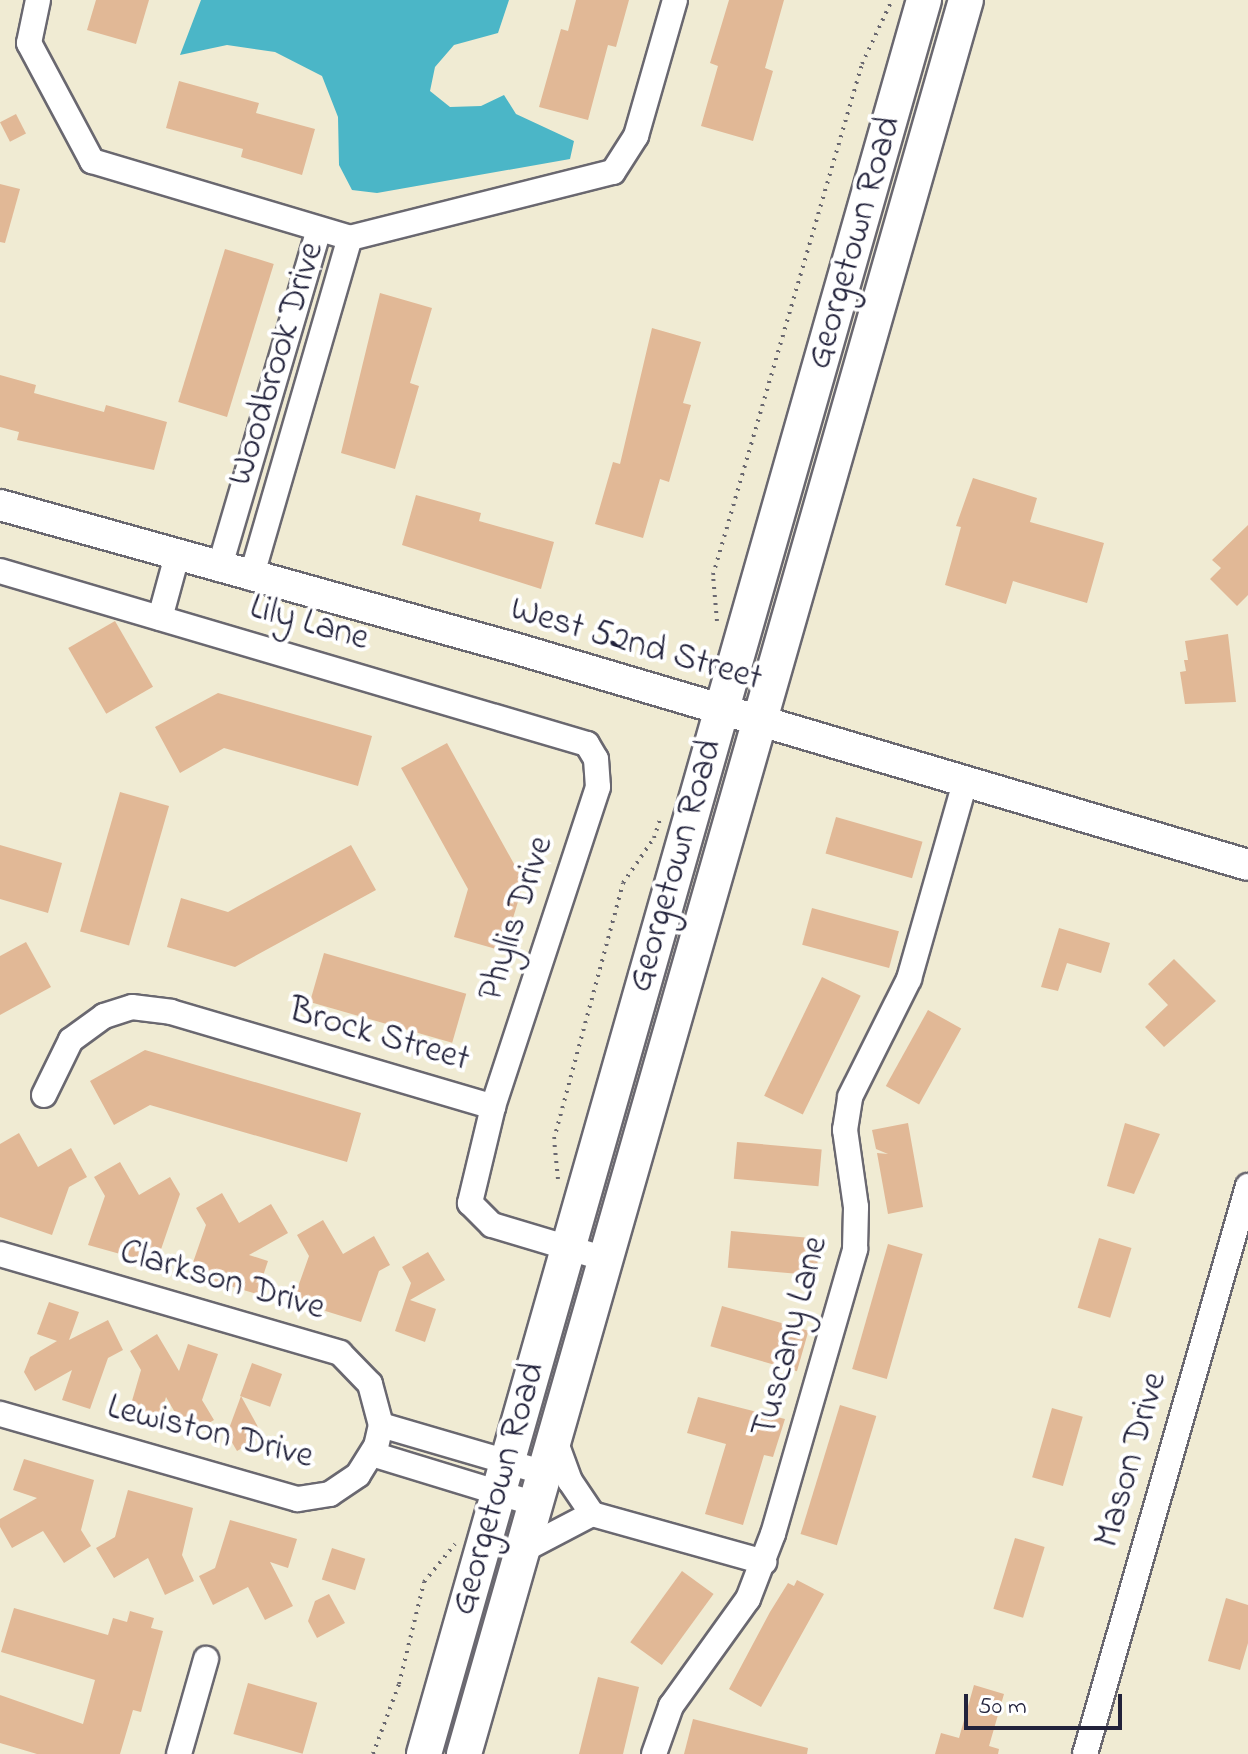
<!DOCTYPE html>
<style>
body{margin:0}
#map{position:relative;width:1248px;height:1754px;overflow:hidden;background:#f0ebd3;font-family:"Indie Flower",sans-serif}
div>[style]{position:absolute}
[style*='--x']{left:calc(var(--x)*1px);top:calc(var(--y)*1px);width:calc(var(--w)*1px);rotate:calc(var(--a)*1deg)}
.water>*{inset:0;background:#4bb6c7}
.building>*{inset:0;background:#e1b896;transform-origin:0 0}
.path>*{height:4px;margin-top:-2px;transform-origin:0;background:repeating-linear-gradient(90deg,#6a6870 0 2px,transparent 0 8px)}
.roads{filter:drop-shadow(2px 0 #6a6870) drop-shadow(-2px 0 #6a6870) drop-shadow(0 2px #6a6870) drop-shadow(0 -2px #6a6870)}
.minor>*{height:24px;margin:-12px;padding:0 12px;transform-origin:12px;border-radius:12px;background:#fff}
.tertiary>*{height:30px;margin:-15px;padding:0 15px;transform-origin:15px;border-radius:15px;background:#fff}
.secondary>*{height:34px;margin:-17px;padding:0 17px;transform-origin:17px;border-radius:17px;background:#fff}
span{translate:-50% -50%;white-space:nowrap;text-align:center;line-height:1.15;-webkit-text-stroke:8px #fff;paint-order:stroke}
.street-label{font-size:36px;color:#22223b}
.scale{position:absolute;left:964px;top:1694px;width:158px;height:36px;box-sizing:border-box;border:4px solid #22223b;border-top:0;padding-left:10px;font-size:24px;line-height:28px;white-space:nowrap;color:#22223b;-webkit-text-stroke:6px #fff;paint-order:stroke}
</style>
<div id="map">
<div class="water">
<div style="clip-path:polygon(201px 0,509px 0,498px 33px,454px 45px,435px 67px,430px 91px,450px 107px,481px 106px,504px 95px,516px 114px,574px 141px,570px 159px,377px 193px,352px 190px,339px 165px,338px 117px,322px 76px,275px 52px,227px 45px,180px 55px)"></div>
</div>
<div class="building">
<div style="clip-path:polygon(96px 0,149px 0,136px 44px,87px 30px)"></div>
<div style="clip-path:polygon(576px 0,629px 0,616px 47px,608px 45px,588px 120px,539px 107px,561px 29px,568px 31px)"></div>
<div style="clip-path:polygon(729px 0,784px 0,765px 68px,773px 71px,753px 141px,701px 126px,718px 66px,710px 63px)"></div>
<div style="clip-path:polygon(179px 81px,259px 103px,256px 113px,315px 129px,302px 175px,241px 157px,243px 149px,166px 128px)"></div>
<div style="left:16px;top:114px;width:22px;height:18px;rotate:63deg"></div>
<div style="clip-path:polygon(0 184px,20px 189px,5px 243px,0 242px)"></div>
<div style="left:225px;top:249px;width:51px;height:160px;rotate:17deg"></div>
<div style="clip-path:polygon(380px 293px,432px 308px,410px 383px,419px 386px,395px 469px,341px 453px)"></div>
<div style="clip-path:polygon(652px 328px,701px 342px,683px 403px,691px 405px,669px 482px,660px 479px,643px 538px,595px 524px,613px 462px,620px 464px)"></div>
<div style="clip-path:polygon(0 375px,36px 385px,34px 393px,104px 412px,106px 405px,167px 422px,154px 470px,17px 440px,19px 432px,0 427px)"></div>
<div style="clip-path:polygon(973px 478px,1037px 498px,1030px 522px,1104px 543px,1087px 603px,1013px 581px,1006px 604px,945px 585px,961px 527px,956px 526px)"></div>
<div style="clip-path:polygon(416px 495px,481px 513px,479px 521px,554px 542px,541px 589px,402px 545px)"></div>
<div style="clip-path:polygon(1248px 525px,1248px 595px,1237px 606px,1210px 579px,1221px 568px,1212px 560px)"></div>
<div style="left:115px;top:621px;width:76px;height:54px;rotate:60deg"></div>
<div style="clip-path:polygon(1228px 634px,1236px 702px,1185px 704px,1180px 672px,1186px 671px,1184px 660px,1188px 660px,1185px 641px)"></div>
<div style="clip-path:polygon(218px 693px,372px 736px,358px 786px,224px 748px,180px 773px,155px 727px)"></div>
<div style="clip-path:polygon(447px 743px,524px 882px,503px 951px,454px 937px,468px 889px,401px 768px)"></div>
<div style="left:120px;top:792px;width:51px;height:145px;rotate:16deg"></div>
<div style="left:836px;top:817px;width:90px;height:38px;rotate:16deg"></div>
<div style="clip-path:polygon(0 845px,62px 863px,48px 913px,0 899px)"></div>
<div style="clip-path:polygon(351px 845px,376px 890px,235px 967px,167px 947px,181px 898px,228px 912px)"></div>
<div style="left:812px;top:908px;width:90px;height:38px;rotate:15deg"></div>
<div style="clip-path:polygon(1059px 928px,1110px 943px,1101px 973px,1067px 963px,1058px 991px,1041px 987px)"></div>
<div style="clip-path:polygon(26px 942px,51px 987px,0 1015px,0 956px)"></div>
<div style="left:324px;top:953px;width:148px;height:51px;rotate:16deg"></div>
<div style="clip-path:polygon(1174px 959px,1216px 1001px,1164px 1047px,1145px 1027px,1168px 1005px,1148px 984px)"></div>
<div style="left:822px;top:977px;width:43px;height:132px;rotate:26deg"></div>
<div style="left:928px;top:1010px;width:38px;height:87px;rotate:29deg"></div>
<div style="clip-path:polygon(145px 1050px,361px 1113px,347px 1162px,150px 1105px,114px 1125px,90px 1081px)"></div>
<div style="clip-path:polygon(908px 1123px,923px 1207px,888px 1214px,877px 1153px,888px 1154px,876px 1149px,872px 1130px)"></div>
<div style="clip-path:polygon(1125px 1123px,1160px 1134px,1134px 1194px,1107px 1186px)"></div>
<div style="clip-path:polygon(19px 1133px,38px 1167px,71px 1148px,87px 1177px,69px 1187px,52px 1235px,0 1217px,0 1144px)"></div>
<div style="left:737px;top:1142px;width:85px;height:37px;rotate:5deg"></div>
<div style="clip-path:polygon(120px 1162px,139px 1195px,170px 1177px,180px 1194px,156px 1264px,88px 1245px,105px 1196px,94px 1177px)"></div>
<div style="clip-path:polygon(222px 1193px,239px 1223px,271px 1204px,288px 1233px,249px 1255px,268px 1261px,257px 1294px,189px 1274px,206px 1225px,196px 1208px)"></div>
<div style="clip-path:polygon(323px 1220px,343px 1254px,374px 1236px,390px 1265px,379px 1271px,361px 1322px,293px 1301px,309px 1256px,297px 1235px)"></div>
<div style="left:731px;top:1231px;width:89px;height:37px;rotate:5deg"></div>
<div style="left:1099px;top:1238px;width:34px;height:73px;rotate:17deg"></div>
<div style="left:888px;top:1244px;width:36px;height:130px;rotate:16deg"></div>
<div style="clip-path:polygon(428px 1252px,445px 1280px,410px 1300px,436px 1309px,425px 1342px,395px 1331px,411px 1283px,402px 1267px)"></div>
<div style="clip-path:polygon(49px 1302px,79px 1312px,69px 1340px,108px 1320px,123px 1350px,108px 1358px,90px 1409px,62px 1400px,72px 1370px,35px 1391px,24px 1372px,30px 1357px,57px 1341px,37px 1334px)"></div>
<div style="left:722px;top:1306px;width:90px;height:42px;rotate:16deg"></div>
<div style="clip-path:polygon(157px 1334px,179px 1371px,188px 1344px,218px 1354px,202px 1400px,214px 1420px,188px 1435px,166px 1397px,157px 1427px,127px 1418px,141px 1370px,130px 1351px)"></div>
<div style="left:252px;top:1363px;width:32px;height:35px;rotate:20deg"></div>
<div style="clip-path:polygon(241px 1396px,263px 1436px,237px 1451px,227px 1434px)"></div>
<div style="clip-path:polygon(698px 1397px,785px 1419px,773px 1457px,764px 1455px,743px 1525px,705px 1514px,726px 1444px,687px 1433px)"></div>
<div style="left:840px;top:1405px;width:38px;height:135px;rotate:17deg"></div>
<div style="left:1052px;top:1408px;width:32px;height:72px;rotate:16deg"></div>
<div style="clip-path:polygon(24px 1459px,94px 1480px,81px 1530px,91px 1546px,64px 1563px,43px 1531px,12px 1548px,0 1527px,0 1519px,37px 1498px,13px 1490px)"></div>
<div style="clip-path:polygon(128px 1490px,193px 1508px,182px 1555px,194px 1581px,165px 1595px,148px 1558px,114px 1578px,96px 1548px,115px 1537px)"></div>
<div style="clip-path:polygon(230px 1520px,297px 1539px,288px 1568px,270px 1562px,293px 1606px,265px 1620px,248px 1587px,213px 1605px,199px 1576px,215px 1568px)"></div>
<div style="left:1015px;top:1538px;width:31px;height:74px;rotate:17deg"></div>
<div style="left:332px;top:1548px;width:35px;height:33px;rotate:18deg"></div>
<div style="left:682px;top:1571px;width:39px;height:88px;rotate:36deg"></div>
<div style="clip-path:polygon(797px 1580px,824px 1594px,761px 1707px,729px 1689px,770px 1612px,788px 1583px,794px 1586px)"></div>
<div style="clip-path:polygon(329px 1594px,345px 1623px,317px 1638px,308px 1621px,315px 1601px)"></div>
<div style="clip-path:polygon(1226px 1598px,1248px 1605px,1248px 1643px,1240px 1670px,1208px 1661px)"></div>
<div style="clip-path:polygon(14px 1608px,108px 1635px,113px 1618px,127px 1622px,130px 1611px,154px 1618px,151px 1628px,163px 1631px,141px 1712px,133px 1710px,120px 1754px,37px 1754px,0 1743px,0 1695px,83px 1724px,95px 1680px,1px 1652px)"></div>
<div style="clip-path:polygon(598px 1677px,639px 1687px,623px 1754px,579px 1754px)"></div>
<div style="left:248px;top:1683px;width:72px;height:53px;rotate:16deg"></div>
<div style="clip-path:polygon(974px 1685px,1004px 1694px,989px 1746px,999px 1749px,998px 1754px,935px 1754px,941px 1733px,959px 1738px)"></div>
<div style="clip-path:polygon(693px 1719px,808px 1748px,807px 1754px,684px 1754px)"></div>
</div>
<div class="path">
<div style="--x:717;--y:621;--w:46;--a:-95"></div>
<div style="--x:713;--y:575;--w:532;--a:-73.74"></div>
<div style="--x:862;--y:64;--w:71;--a:-64.9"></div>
<div style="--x:558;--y:1179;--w:40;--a:-95.7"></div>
<div style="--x:554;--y:1139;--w:265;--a:-74.9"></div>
<div style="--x:623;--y:883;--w:55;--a:-55.4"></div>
<div style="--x:654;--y:838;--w:23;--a:-72"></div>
<div style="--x:373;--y:1754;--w:75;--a:-69.6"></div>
<div style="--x:399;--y:1684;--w:105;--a:-76.2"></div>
<div style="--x:424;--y:1582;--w:49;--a:-50.8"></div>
</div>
<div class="roads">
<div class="minor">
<div style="--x:38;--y:0;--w:44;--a:101.8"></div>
<div style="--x:29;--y:43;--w:134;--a:61.9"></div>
<div style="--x:92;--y:161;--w:269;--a:16.6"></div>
<div style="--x:350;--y:238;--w:271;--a:-14.1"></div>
<div style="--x:613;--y:172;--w:43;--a:-57.4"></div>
<div style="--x:636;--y:136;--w:141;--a:-74"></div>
<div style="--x:219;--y:569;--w:354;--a:-73.6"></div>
<div style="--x:0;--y:571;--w:612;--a:16.42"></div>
<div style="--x:587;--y:744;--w:17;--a:59"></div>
<div style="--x:596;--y:759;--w:28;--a:86"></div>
<div style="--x:598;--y:787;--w:337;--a:108.2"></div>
<div style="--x:493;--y:1107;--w:99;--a:103.5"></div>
<div style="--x:470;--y:1203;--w:31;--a:45"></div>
<div style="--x:492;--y:1225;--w:118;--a:16.7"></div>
<div style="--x:251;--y:578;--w:354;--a:-73.8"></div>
<div style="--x:160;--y:618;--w:64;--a:-74.7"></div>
<div style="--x:44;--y:1095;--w:61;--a:-63.9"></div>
<div style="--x:71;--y:1040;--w:41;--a:-36"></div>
<div style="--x:104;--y:1016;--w:29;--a:-18"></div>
<div style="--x:132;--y:1007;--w:39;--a:7"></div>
<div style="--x:171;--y:1012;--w:336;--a:16.4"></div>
<div style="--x:0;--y:1254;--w:354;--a:16.2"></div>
<div style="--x:340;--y:1353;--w:43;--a:45.9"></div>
<div style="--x:370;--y:1384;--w:42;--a:75"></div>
<div style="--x:381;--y:1425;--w:22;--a:103"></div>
<div style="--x:376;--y:1446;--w:34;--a:122"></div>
<div style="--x:358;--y:1475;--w:34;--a:146"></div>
<div style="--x:330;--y:1494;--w:33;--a:171"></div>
<div style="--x:297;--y:1499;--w:309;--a:-164"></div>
<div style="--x:381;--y:1425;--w:171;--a:16.3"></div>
<div style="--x:555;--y:1440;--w:44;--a:69.9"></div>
<div style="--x:570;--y:1481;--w:40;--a:56"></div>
<div style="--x:372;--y:1454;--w:171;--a:17"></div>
<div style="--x:592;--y:1514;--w:179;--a:15.6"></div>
<div style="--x:523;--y:1550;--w:78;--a:-27.6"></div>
<div style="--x:179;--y:1754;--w:99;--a:-74.1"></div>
<div style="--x:654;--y:1754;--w:51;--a:-70.5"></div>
<div style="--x:671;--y:1706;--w:132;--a:-54.3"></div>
<div style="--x:748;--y:1599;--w:70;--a:-69"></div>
<div style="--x:773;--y:1534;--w:297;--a:-73.9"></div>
<div style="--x:855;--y:1249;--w:42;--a:-88.6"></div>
<div style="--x:856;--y:1207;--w:78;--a:-98.1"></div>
<div style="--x:845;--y:1130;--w:33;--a:-81"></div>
<div style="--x:850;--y:1097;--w:132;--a:-63.4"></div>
<div style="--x:909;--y:979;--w:205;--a:-74.1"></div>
<div style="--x:1085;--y:1754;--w:591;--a:-73.99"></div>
</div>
<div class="tertiary">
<div style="--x:0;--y:505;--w:534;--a:15.55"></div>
<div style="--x:514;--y:648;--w:765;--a:16.47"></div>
</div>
<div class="secondary">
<div style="--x:424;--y:1754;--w:1824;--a:-74.09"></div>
<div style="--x:464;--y:1754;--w:1824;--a:-74.03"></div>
</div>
</div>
<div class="street-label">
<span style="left:855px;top:243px;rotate:-74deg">Georgetown Road</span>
<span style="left:277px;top:364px;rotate:-73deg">Woodbrook Drive</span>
<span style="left:309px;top:624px;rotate:16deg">Lily Lane</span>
<span style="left:636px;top:645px;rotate:16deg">West 52nd Street</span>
<span style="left:676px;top:866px;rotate:-74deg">Georgetown Road</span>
<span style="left:517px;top:919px;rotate:-72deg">Phylis Drive</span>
<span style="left:379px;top:1036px;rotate:16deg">Brock Street</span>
<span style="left:222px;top:1281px;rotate:16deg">Clarkson Drive</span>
<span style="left:791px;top:1337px;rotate:-75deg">Tuscany Lane</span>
<span style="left:210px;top:1433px;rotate:14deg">Lewiston Drive</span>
<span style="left:1132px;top:1460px;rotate:-74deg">Mason Drive</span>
<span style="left:499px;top:1489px;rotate:-74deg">Georgetown Road</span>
</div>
<div class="scale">50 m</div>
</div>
